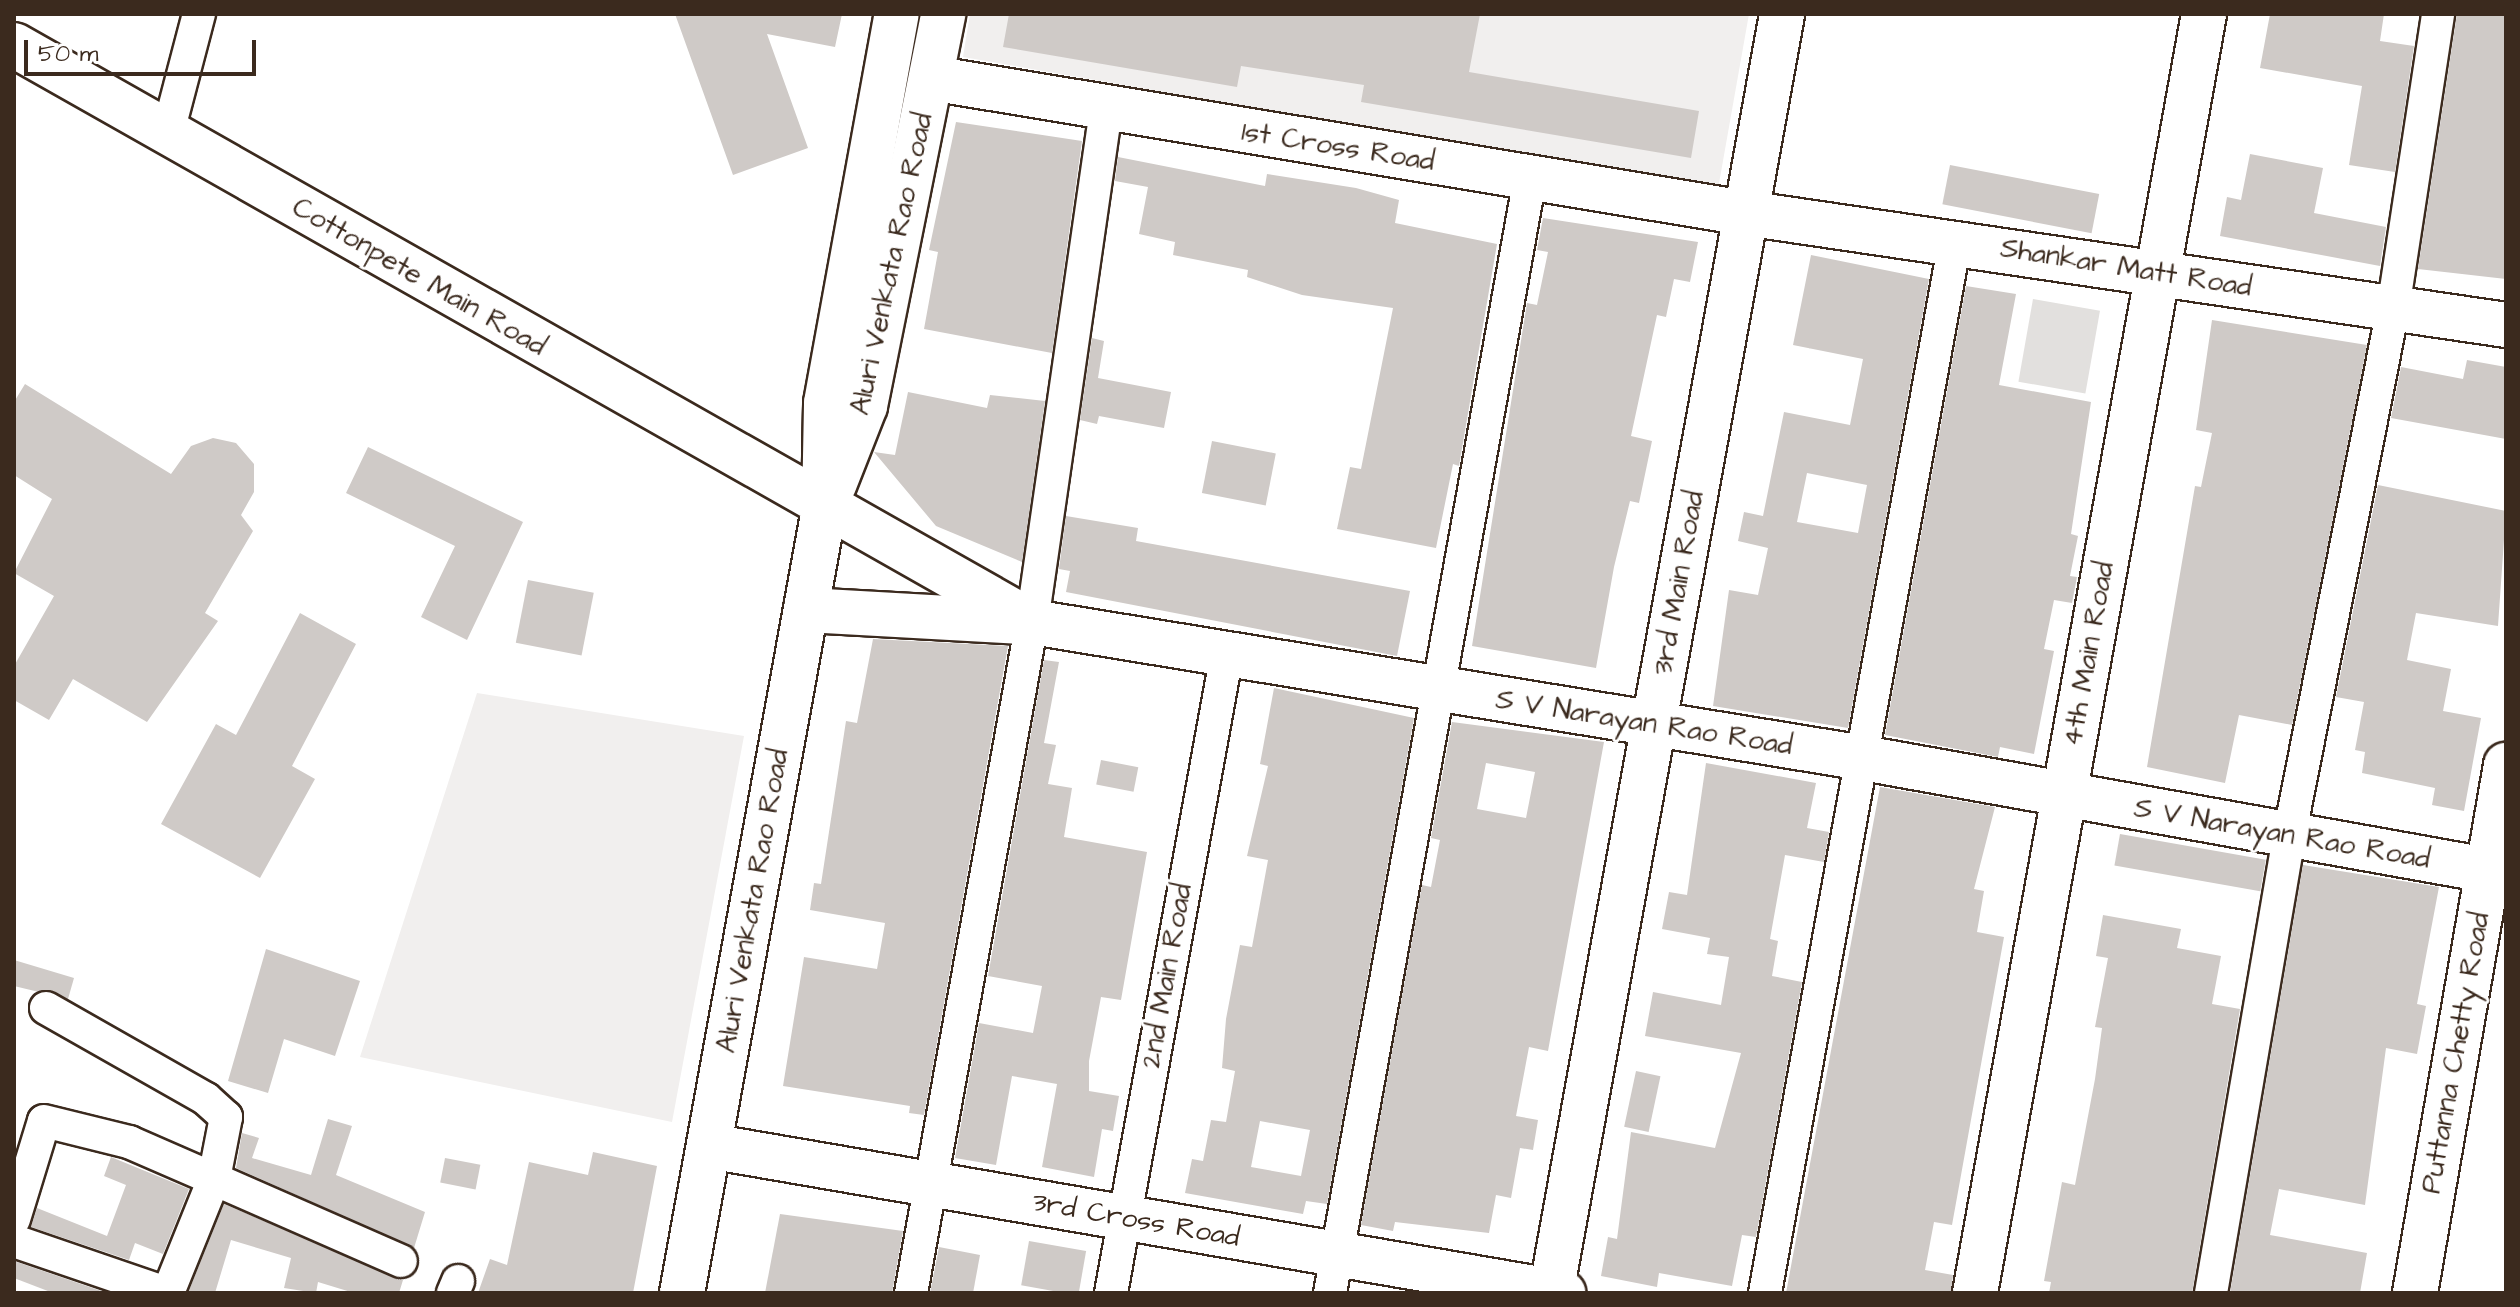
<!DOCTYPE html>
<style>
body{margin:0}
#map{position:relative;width:2520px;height:1307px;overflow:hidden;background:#fff;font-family:"Architects Daughter",sans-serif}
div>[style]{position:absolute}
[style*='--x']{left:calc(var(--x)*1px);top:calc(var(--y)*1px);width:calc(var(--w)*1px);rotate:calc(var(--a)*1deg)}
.built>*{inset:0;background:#f1efee}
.green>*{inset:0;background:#e2e0de;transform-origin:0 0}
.building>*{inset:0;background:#cfcac7;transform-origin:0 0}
.roads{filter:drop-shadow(2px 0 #3b2a1e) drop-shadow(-2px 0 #3b2a1e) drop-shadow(0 2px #3b2a1e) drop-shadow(0 -2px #3b2a1e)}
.street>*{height:32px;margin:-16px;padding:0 16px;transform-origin:16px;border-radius:16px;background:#fff}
.secondary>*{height:44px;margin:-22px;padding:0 22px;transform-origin:22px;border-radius:22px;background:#fff}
.primary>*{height:44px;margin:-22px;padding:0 22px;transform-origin:22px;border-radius:22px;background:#fff}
span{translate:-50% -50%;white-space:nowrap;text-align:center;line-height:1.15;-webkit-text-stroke:6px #fff;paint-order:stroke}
.street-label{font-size:28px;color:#3b2a1e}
.frame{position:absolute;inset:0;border:16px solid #3b2a1e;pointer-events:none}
.scale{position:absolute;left:24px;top:40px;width:232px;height:36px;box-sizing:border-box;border:4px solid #3b2a1e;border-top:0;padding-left:10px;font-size:24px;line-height:28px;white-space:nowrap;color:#3b2a1e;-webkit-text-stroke:6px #fff;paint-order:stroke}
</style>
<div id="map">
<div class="built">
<div style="clip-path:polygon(970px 14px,1749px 14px,1718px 189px,963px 57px)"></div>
<div style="clip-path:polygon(477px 693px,744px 736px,672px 1122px,360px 1057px)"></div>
</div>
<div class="green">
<div style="left:2033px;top:299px;width:68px;height:84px;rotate:10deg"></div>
</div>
<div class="building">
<div style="clip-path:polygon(675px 14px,842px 14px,835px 47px,767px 34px,808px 148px,733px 175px)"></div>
<div style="clip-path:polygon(1009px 14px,1480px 14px,1469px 72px,1699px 111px,1691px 158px,1361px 102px,1364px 85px,1241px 66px,1237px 87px,1003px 47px)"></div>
<div style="clip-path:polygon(2270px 14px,2384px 14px,2380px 41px,2414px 46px,2395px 172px,2349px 165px,2362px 86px,2260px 68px)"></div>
<div style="clip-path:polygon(2457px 14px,2506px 14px,2506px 279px,2418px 269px)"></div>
<div style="clip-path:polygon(956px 122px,1082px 141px,1052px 353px,924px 329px,938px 252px,929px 250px)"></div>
<div style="clip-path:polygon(2250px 154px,2323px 168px,2314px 213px,2386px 227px,2380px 266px,2220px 236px,2227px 197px,2241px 200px)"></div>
<div style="clip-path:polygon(1118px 157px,1265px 186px,1267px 174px,1356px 188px,1399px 200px,1395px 223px,1497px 244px,1459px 466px,1453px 464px,1436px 548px,1337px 529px,1350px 467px,1361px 469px,1393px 308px,1302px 295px,1247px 277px,1248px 270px,1173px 255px,1175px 242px,1139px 234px,1148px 187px,1115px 181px)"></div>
<div style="left:1950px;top:165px;width:152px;height:40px;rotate:11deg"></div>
<div style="clip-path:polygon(1543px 218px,1698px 242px,1690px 282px,1674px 279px,1666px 317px,1657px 315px,1631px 436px,1652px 441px,1639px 503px,1630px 501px,1614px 567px,1596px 668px,1472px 646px,1527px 303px,1537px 305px,1548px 252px,1537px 250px)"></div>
<div style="clip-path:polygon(evenodd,1811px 255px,1929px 279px,1848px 728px,1713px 706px,1729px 590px,1758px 595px,1768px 548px,1738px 541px,1744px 512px,1763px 516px,1784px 412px,1850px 425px,1863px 359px,1793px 345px,1811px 255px,1807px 473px,1867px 485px,1858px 533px,1797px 522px,1807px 473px)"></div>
<div style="clip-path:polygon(1966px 286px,2016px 294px,1999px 385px,2091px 402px,2071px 534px,2078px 536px,2070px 576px,2077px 577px,2072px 603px,2054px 600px,2044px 649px,2054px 651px,2034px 754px,2000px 747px,1998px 757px,1885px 735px)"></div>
<div style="clip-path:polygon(2212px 320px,2367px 345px,2292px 725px,2239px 715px,2225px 783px,2147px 767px,2195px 486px,2201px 487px,2212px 433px,2196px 430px)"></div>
<div style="clip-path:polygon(1092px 338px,1104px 341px,1098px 378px,1171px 392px,1164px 428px,1099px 416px,1097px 424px,1080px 420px)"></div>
<div style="clip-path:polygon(2467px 360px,2506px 367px,2506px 439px,2391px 418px,2401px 367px,2463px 379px)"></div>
<div style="clip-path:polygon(25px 384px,171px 474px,191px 446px,213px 438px,236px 443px,254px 464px,254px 492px,241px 515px,253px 531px,205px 613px,218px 621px,147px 722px,73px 679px,49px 720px,14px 700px,14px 666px,54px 596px,14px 573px,52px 499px,14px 475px,14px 402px)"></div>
<div style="clip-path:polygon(908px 392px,987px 408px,990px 395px,1045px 401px,1022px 562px,936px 526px,874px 452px,895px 455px)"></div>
<div style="left:1212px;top:441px;width:65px;height:53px;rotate:11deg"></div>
<div style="clip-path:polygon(368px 447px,523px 522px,467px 640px,421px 617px,455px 546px,346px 493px)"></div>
<div style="clip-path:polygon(2378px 485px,2506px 511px,2498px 626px,2416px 613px,2407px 660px,2451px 669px,2443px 711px,2481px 718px,2464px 811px,2432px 805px,2435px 788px,2362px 773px,2365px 752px,2355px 750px,2364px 702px,2336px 697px)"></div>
<div style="clip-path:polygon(1066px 516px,1138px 528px,1136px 541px,1410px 591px,1397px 656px,1066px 592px,1070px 571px,1059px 569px)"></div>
<div style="left:528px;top:580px;width:67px;height:64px;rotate:11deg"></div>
<div style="clip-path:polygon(300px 613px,356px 644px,292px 766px,315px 779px,260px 878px,161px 824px,216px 724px,236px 735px)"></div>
<div style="clip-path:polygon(873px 639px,1008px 646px,924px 1115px,909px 1113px,910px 1106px,783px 1086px,804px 957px,877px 969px,885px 923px,810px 910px,814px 883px,821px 884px,846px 721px,857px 723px)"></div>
<div style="clip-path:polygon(1044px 660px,1059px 662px,1044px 743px,1056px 745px,1048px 784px,1072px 788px,1064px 837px,1147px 852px,1121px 1000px,1101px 997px,1089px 1061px,1089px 1091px,1119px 1096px,1113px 1131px,1102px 1129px,1094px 1177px,1042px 1167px,1057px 1084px,1012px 1076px,996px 1165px,955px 1158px,979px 1023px,1033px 1033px,1042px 986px,988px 976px)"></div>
<div style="clip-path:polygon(evenodd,1274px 688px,1414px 718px,1327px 1204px,1306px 1201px,1303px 1214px,1185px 1193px,1192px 1159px,1203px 1161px,1211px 1120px,1226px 1122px,1235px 1071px,1222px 1068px,1226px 1019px,1240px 945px,1252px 947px,1268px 860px,1247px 856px,1268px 766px,1260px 764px,1274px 688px,1260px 1121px,1310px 1130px,1301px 1176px,1251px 1167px,1260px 1121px)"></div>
<div style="clip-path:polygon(evenodd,1452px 722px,1604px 742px,1548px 1051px,1529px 1047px,1516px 1116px,1538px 1120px,1533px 1150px,1520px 1148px,1511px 1198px,1496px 1195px,1489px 1233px,1395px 1222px,1393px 1231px,1361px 1225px,1422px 885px,1431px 887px,1440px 840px,1431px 838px,1452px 722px,1486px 763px,1535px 772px,1526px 818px,1477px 809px,1486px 763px)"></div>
<div style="left:1101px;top:760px;width:38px;height:25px;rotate:11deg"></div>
<div style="clip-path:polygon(1706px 763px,1816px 783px,1807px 828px,1829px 832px,1824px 862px,1785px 855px,1770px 939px,1778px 941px,1772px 976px,1802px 982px,1756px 1237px,1742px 1235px,1732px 1286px,1659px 1273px,1657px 1287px,1601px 1276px,1608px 1237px,1617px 1239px,1631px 1132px,1715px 1148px,1741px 1053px,1645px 1036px,1653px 992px,1721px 1005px,1729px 957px,1707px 954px,1710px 938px,1662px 929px,1669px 892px,1687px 895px)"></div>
<div style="clip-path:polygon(1880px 787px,1995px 807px,1974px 889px,1984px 891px,1977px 932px,2004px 937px,1952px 1225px,1934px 1222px,1925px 1270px,1953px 1275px,1951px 1293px,1786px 1293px)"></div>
<div style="left:2120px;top:834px;width:148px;height:32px;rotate:10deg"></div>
<div style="clip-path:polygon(2303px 865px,2439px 887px,2417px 1004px,2426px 1006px,2417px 1054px,2386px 1048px,2365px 1205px,2279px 1189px,2270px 1235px,2367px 1253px,2360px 1293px,2230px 1293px)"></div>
<div style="clip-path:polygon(2103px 915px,2181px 929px,2177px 948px,2221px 956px,2212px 1004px,2240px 1009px,2192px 1293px,2049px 1293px,2051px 1282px,2044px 1281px,2062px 1182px,2075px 1185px,2095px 1079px,2102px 1028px,2095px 1027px,2108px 958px,2096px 956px)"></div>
<div style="clip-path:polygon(266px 949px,360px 981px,335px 1056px,284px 1039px,268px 1093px,228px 1081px)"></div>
<div style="clip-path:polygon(14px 960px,74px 978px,68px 999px,14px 986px)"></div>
<div style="left:1636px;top:1071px;width:25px;height:57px;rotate:12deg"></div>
<div style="clip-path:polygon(328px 1119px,352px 1126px,336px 1175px,425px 1212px,414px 1248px,236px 1168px,242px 1133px,259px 1138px,252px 1158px,311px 1175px)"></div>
<div style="clip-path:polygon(593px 1152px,657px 1166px,633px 1293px,478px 1293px,490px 1259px,507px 1265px,529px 1162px,588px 1175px)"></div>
<div style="clip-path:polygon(111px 1157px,189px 1189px,163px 1254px,135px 1243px,129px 1260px,31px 1227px,37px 1208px,107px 1236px,126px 1185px,104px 1176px)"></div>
<div style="left:445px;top:1158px;width:36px;height:25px;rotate:11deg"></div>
<div style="clip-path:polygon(224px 1204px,403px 1280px,399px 1293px,354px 1293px,318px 1282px,316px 1293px,284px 1288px,291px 1258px,231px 1240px,215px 1293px,188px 1293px)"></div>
<div style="clip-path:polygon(780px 1214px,903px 1231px,892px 1293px,765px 1293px)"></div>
<div style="left:1029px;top:1241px;width:58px;height:45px;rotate:10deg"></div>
<div style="clip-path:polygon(939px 1247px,980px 1255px,973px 1293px,930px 1293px)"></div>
<div style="clip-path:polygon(14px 1261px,107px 1293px,53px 1293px,14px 1278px)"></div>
</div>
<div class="roads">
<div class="street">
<div style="--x:168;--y:132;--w:122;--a:-75.3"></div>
<div style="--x:46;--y:1008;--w:184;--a:29.6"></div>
<div style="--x:206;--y:1099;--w:27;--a:42"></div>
<div style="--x:226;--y:1117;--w:63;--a:101"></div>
<div style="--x:214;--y:1179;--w:204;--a:23.7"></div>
<div style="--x:14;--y:1219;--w:102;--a:-73"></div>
<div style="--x:44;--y:1121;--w:88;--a:13.9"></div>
<div style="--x:129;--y:1142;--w:93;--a:23.5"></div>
<div style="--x:214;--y:1179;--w:123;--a:112"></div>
<div style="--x:14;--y:1241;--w:161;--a:18.9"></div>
<div style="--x:453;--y:1293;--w:13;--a:-67"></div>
<div style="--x:911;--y:1293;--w:682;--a:-79.78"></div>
<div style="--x:1032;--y:622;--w:517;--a:-81.78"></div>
<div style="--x:1111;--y:1293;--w:644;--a:-79.72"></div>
<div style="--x:1330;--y:1293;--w:1133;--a:-79.83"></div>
<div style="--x:1765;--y:1293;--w:1069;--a:-79.76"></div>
<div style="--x:2211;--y:1293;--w:463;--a:-80.3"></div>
<div style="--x:2289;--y:837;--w:538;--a:-78.86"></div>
<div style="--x:2393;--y:309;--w:298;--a:-81.3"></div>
</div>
<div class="secondary">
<div style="--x:14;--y:45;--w:1170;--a:29.54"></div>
<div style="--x:1032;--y:622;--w:842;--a:9.29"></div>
<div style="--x:1863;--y:758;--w:634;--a:10.18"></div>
<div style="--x:931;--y:78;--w:825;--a:9.42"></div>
<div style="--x:1745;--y:213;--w:769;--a:8.37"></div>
<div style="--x:834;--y:485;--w:85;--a:-68.6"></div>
<div style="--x:865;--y:406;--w:400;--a:-78.7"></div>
<div style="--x:806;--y:610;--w:213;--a:3.2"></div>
<div style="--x:709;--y:1146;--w:867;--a:9.77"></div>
<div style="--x:682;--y:1293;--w:797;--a:-79.73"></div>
<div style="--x:824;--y:509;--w:106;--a:-88.9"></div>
<div style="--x:826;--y:403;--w:395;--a:-79.7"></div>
<div style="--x:1551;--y:1293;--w:1300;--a:-79.76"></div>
<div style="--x:1975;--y:1293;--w:1299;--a:-79.85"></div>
</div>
<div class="primary">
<div style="--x:2415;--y:1293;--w:536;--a:-80.22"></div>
</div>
</div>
<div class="street-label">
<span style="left:1338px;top:147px;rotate:9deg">1st Cross Road</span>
<span style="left:892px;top:264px;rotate:-78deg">Aluri Venkata Rao Road</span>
<span style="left:2126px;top:268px;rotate:9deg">Shankar Matt Road</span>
<span style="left:419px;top:277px;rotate:30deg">Cottonpete Main Road</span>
<span style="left:1679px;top:583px;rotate:-80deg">3rd Main Road</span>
<span style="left:2089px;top:654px;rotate:-80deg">4th Main Road</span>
<span style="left:1644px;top:723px;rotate:9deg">S V Narayan Rao Road</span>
<span style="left:2282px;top:834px;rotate:10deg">S V Narayan Rao Road</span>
<span style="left:753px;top:901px;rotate:-80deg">Aluri Venkata Rao Road</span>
<span style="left:1167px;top:976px;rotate:-80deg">2nd Main Road</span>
<span style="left:2456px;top:1053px;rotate:-80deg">Puttanna Chetty Road</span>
<span style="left:1136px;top:1220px;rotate:10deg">3rd Cross Road</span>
</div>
<div class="frame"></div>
<div class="scale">50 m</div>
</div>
